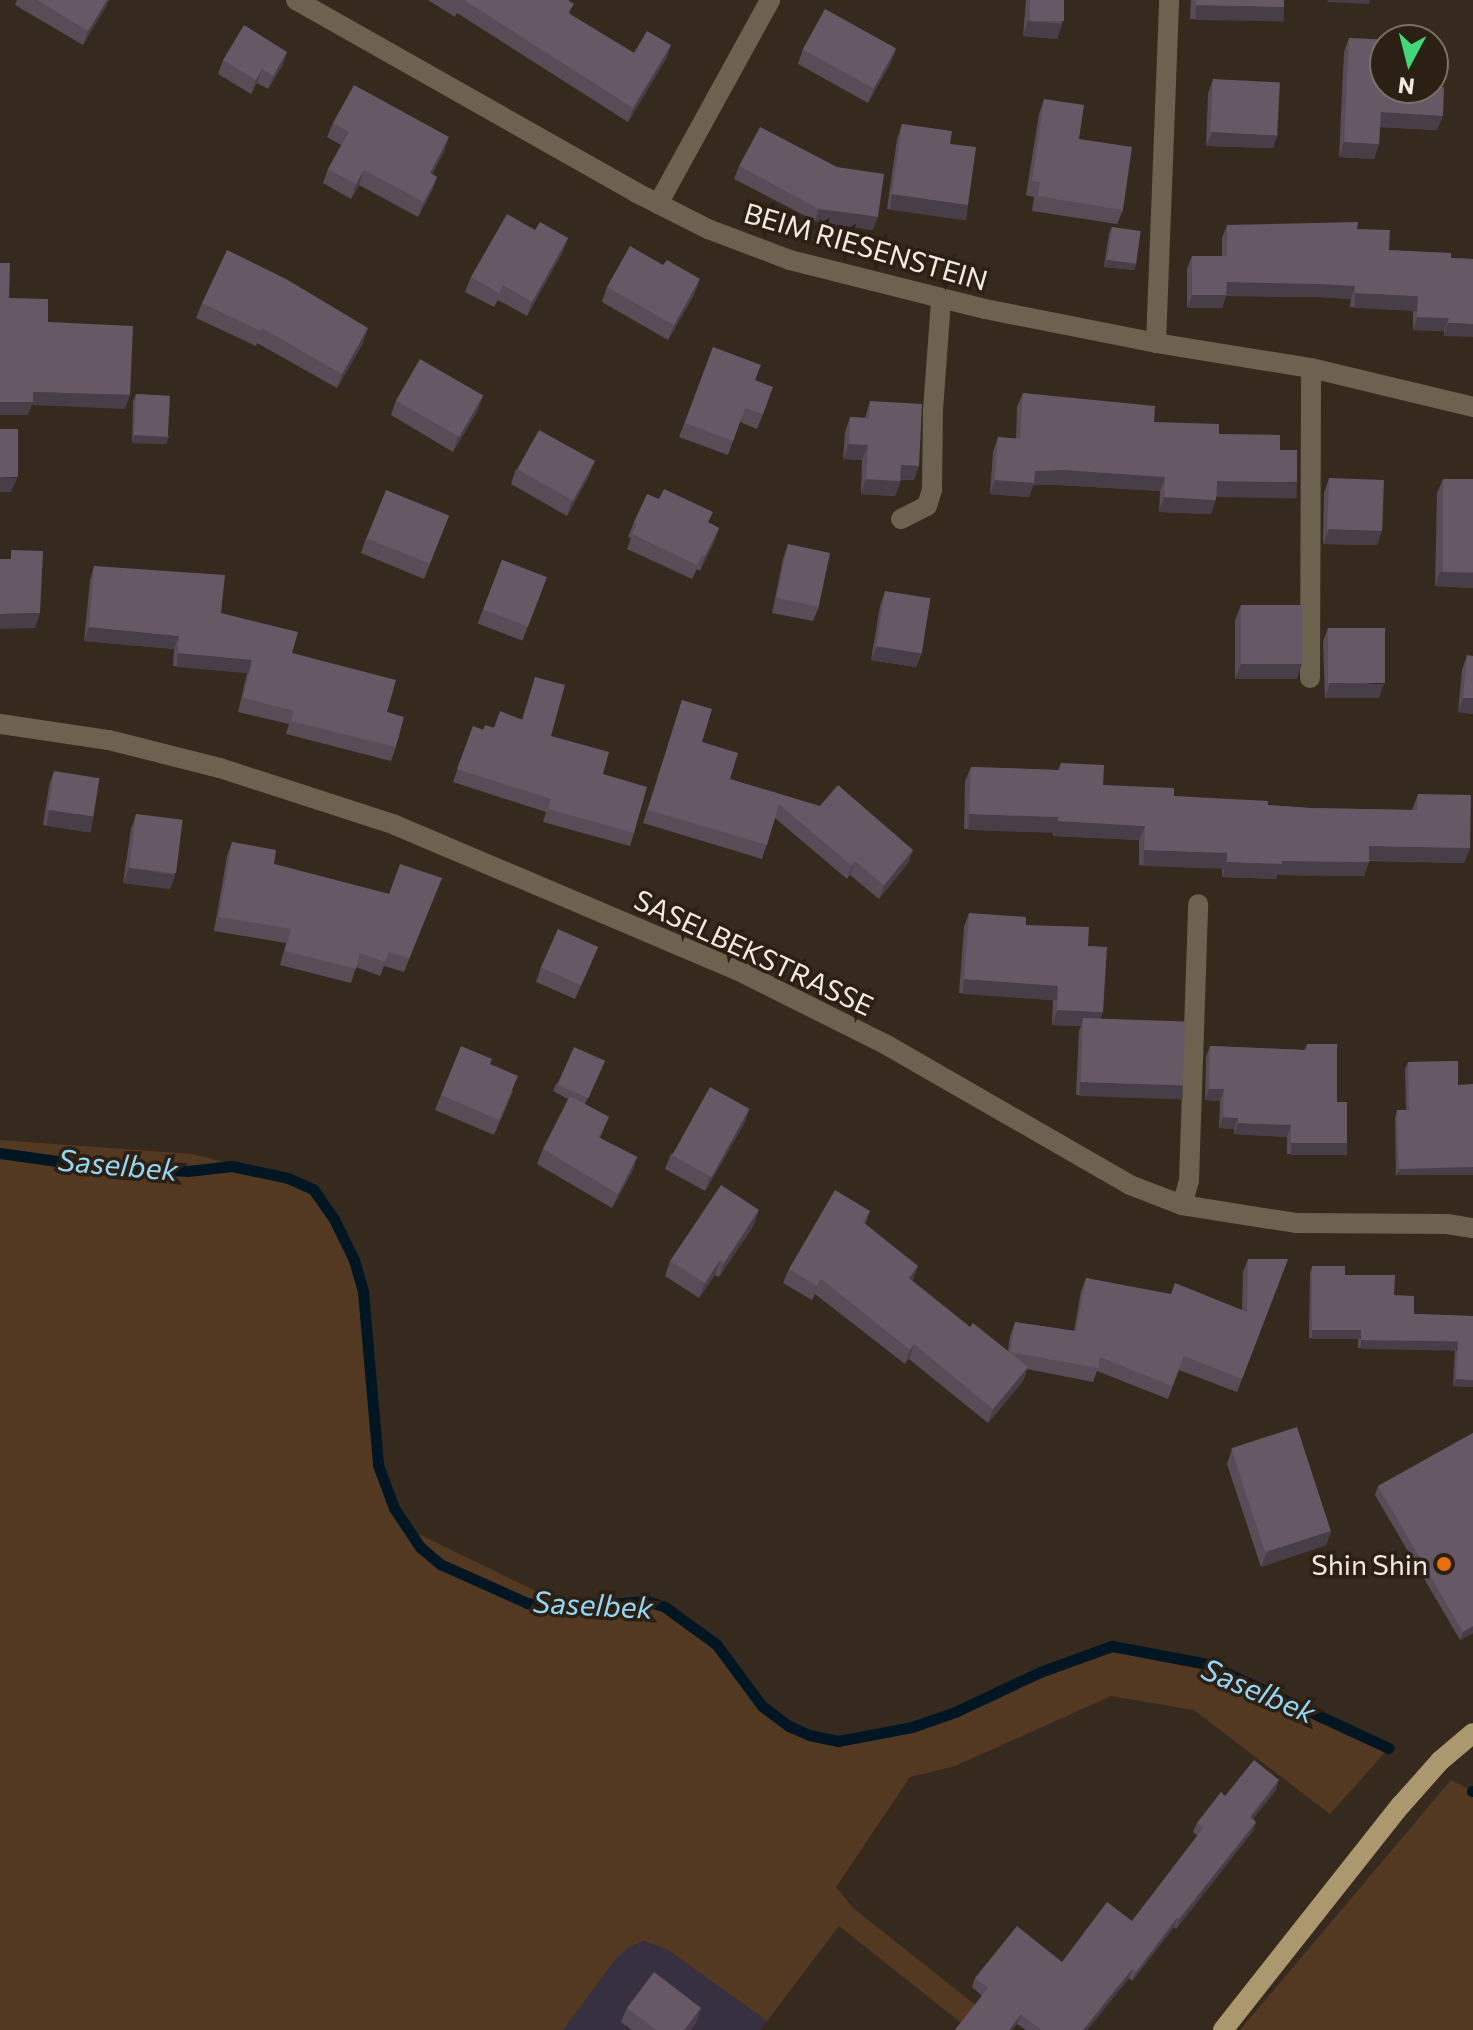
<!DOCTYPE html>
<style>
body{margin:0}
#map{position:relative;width:1473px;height:2030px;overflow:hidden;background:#36291e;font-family:Commissioner,sans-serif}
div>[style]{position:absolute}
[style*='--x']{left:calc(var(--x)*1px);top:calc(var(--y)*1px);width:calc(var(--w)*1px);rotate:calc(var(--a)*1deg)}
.commercial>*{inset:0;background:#363040}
.green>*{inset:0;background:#543922}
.stream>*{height:11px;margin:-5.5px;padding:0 5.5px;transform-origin:5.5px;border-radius:5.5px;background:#001723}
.minor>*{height:20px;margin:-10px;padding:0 10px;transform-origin:10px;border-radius:10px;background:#6c624f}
.major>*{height:20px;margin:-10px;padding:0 10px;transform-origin:10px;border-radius:10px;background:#ac986f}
.wall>*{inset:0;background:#594c57;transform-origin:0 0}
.shaded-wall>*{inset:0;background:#483e47;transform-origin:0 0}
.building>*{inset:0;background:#675865;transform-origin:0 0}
.dots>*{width:22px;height:22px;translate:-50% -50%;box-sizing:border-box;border:4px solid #2c1f14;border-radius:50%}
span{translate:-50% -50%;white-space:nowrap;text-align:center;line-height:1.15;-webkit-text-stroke:7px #2c1f14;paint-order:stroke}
.street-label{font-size:28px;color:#f4eae3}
.poi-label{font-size:28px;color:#f4eae3}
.right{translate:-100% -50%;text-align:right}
.water-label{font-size:30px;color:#93d7f7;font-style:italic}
.north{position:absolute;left:1369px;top:24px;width:80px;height:80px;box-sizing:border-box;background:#2c1f14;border:2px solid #7c7067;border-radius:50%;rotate:187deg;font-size:22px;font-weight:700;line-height:32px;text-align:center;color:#f4eae3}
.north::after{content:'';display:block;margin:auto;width:28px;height:36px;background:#43d77b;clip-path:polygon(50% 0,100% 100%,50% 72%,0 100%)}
</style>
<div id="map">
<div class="commercial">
<div style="clip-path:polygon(644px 1941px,668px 1950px,767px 2021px,760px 2030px,563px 2030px,615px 1960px,629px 1947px)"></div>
</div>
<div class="green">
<div style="clip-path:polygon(0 1140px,192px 1154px,288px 1178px,313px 1189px,334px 1219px,354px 1260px,363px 1292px,378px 1465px,406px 1528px,546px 1596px,580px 1606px,647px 1601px,665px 1607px,716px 1644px,762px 1707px,788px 1726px,809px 1735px,838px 1741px,912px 1727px,955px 1712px,1040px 1672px,1112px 1646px,1207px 1664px,1389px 1748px,1330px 1814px,1194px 1710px,1111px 1696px,955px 1766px,910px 1777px,836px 1887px,853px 1908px,1007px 2030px,970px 2030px,839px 1926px,767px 2021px,668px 1950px,644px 1941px,629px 1947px,615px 1960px,563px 2030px,0 2030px)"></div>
<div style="clip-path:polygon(1451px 1780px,1473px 1791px,1473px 2030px,1240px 2030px)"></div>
</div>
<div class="stream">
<div style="--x:0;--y:1153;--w:86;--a:8"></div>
<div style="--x:85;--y:1165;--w:103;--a:3.3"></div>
<div style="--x:188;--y:1171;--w:44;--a:-6.5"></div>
<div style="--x:232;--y:1166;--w:57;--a:12.1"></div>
<div style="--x:288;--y:1178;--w:27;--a:24"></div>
<div style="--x:313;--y:1189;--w:37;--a:55"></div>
<div style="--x:334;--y:1219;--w:46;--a:64"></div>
<div style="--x:354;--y:1260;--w:33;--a:74"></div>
<div style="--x:363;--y:1292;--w:174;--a:85"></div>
<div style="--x:378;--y:1465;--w:46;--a:69.6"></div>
<div style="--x:394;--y:1508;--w:47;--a:56.3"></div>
<div style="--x:420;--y:1547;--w:26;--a:40"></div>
<div style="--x:440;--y:1564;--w:95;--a:24.1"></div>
<div style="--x:527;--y:1603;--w:33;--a:9"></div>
<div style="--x:560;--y:1608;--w:87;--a:-4.6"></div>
<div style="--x:647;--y:1601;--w:19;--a:18"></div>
<div style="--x:665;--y:1607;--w:63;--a:36"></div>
<div style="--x:716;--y:1644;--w:77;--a:53.4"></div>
<div style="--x:762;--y:1706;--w:34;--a:37"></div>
<div style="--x:789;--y:1726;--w:22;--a:24"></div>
<div style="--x:809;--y:1735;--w:30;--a:12"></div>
<div style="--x:838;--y:1741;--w:75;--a:-10.7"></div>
<div style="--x:912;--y:1727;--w:46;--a:-19.2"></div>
<div style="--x:955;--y:1712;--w:94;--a:-25.2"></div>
<div style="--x:1040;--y:1672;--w:77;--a:-19.9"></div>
<div style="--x:1112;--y:1646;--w:97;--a:10.7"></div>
<div style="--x:1207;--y:1664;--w:200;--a:24.8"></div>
<div style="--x:1472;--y:1791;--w:1;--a:0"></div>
</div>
<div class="minor">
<div style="--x:296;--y:0;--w:390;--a:29.5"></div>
<div style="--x:635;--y:192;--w:82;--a:26.9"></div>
<div style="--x:708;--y:229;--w:88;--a:20.7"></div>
<div style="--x:790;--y:260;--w:201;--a:14.1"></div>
<div style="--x:985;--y:309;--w:174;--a:11.2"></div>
<div style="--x:1156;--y:343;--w:157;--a:9.2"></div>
<div style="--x:1311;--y:368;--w:167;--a:13.5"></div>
<div style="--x:658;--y:204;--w:233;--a:-61.2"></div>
<div style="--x:1156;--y:343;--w:343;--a:-87.8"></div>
<div style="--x:901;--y:519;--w:29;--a:-27"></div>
<div style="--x:927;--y:506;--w:17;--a:-73"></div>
<div style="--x:932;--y:490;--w:80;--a:-89.3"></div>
<div style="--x:933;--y:410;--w:110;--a:-85.8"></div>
<div style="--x:1310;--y:678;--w:310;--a:-89.8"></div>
<div style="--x:0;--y:724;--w:110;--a:8.4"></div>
<div style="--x:109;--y:740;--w:114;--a:14.2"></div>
<div style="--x:220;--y:768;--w:184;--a:18"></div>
<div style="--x:395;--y:825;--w:371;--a:23"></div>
<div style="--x:737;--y:970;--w:165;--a:26.6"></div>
<div style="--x:885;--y:1044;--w:283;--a:29.9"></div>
<div style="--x:1130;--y:1185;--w:56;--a:21"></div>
<div style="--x:1182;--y:1205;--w:115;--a:9"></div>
<div style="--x:1296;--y:1223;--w:151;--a:0.4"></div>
<div style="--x:1447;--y:1224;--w:26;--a:9"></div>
<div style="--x:1182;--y:1205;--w:25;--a:-74"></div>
<div style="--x:1189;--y:1181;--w:277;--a:-88.1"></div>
</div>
<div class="major">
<div style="--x:1223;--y:2030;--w:287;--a:-51.7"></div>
<div style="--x:1401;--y:1805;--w:59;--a:-48.4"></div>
<div style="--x:1440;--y:1761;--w:43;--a:-40.3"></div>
</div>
<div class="wall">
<div style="clip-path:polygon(17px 0,109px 0,83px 45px,15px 5px)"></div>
<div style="clip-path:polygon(428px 0,568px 0,570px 14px,634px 53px,671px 45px,666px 59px,628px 122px,457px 13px,455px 17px)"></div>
<div style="clip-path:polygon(1026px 0,1064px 0,1062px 24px,1057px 39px,1023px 36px)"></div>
<div style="clip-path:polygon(1191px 0,1284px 0,1279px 21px,1190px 19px)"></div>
<div style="clip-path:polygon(1349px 38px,1385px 88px,1437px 130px,1380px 127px,1379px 144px,1374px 159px,1339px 157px,1344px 52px)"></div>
<div style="clip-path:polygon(803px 49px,896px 49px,890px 64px,868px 103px,798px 64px)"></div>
<div style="clip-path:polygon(287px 52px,282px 66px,268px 89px,257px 83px,251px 94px,218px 74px,223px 60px)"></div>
<div style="clip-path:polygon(1213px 79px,1278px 133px,1273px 148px,1206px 146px,1208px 94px)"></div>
<div style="clip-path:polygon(1044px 99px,1079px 139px,1123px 210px,1117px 224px,1032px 211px,1034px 197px,1026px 195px,1039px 114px)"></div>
<div style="clip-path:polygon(333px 123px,444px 152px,432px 174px,437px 177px,432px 191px,418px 217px,359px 185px,351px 199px,323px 183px,328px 169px,341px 145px,327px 137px)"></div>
<div style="clip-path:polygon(902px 124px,968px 205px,963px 219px,887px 209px,897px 139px)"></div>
<div style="clip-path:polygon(739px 166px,873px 230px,815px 221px,734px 179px)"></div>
<div style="clip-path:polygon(1227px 225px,1357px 229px,1389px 250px,1451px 258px,1473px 259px,1444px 336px,1444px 331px,1413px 330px,1413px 310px,1350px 307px,1351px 299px,1319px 297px,1226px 296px,1222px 308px,1187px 308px,1187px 269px,1192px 256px,1222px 256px,1222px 238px)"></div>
<div style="clip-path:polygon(1112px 227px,1134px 270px,1104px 267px,1109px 234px)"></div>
<div style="clip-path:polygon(535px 230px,568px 238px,562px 253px,527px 316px,498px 300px,494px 307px,465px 292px,471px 277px)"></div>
<div style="clip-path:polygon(607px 287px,695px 293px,668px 340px,602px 302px)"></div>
<div style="clip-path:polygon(202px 303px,363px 343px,337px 388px,257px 343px,256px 346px,196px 318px)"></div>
<div style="clip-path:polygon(713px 347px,755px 380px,768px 401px,757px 429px,740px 422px,728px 455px,679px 437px)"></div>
<div style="clip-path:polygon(1023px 393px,1154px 422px,1219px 434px,1280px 450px,1292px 497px,1216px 496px,1211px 514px,1159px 512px,1160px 491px,1059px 485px,1033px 485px,1029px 497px,990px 494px,993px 452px,998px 437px,1016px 439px,1017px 407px)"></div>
<div style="clip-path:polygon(136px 394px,169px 437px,166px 444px,132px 443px,133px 402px)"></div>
<div style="clip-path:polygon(396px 400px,478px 410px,453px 452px,391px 415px)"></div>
<div style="clip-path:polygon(870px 401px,914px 480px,901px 480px,895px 496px,861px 494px,862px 460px,843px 459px,845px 432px,850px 417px,865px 418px)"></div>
<div style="clip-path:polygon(516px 469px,589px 476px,567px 516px,511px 484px)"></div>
<div style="clip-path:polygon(1329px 478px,1382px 530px,1377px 545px,1323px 544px,1324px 493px)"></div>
<div style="clip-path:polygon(1443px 479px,1473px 479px,1473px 588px,1435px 586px,1437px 493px)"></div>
<div style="clip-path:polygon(449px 516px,424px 579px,361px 553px,366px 538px)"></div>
<div style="clip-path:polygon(634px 522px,709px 523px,719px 528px,714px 542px,700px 571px,697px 569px,692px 579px,627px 549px,631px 538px,628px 537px)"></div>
<div style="clip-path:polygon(788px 544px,819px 607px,813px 621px,772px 613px,783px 559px)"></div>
<div style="left:502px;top:560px;width:48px;height:68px;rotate:21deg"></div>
<div style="clip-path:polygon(94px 566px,221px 613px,292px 653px,387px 712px,396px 747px,391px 761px,286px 734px,289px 724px,238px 712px,247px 673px,173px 666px,174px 649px,84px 641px,90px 580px)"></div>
<div style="clip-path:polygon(885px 591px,922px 652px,916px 667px,871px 660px,880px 606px)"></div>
<div style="clip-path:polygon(1241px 605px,1297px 679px,1235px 679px,1235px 620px)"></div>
<div style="clip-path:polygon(1328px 628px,1379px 698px,1325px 698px,1323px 642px)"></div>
<div style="clip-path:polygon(1467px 655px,1473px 714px,1458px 712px,1462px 670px)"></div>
<div style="clip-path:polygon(535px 677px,551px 736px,603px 774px,634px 833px,630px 846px,543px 822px,546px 812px,453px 782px,473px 726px,483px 730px,522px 719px)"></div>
<div style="clip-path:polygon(682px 700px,702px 742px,730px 779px,913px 850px,908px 863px,879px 899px,850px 875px,847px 879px,775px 818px,762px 859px,643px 823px)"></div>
<div style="clip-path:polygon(1061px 763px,1103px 785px,1174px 796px,1268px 805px,1310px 808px,1412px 810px,1418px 794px,1470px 848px,1464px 863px,1369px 861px,1364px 876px,1277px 875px,1276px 879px,1222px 877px,1222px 868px,1139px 865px,1139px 840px,1053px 836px,1053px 832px,964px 829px,965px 781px,971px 767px,1058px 770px)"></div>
<div style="clip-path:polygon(54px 771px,88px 832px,43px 825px,49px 786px)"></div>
<div style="clip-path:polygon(136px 814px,175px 875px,170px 889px,123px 883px,131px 829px)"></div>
<div style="clip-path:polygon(232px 842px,274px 864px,389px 894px,442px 878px,404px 972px,384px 966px,380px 976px,356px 967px,351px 983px,280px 965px,286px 943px,214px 931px,227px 856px)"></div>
<div style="clip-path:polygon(969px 913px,1026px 925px,1088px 946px,1101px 1019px,1179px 1099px,1076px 1095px,1079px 1031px,1081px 1026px,1052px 1025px,1053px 1000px,959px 993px,964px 927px)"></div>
<div style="clip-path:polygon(592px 961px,575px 999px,536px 982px,541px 967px)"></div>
<div style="clip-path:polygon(1307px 1044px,1337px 1102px,1343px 1154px,1287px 1154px,1287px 1137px,1234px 1134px,1234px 1129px,1219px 1128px,1220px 1101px,1205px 1100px,1206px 1057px,1210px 1046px,1304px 1050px)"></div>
<div style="clip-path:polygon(605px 1061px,585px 1104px,609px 1117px,600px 1138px,637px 1157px,632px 1172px,612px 1208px,537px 1164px,543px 1149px,568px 1099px,553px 1091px,556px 1084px)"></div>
<div style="clip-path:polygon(1458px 1061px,1396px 1177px,1395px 1118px,1397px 1110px,1406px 1110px,1405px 1069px,1408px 1062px)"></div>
<div style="clip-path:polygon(490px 1064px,513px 1091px,494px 1135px,435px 1110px,441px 1095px)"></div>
<div style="clip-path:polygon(749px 1109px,744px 1124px,705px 1191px,665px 1169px,671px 1154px)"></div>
<div style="clip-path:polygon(870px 1211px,865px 1224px,912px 1281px,970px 1327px,1008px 1351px,1010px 1336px,1015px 1322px,1074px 1331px,1081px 1291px,1086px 1278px,1242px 1310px,1243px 1272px,1248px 1259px,1288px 1259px,1237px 1392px,1179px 1370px,1168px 1399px,1097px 1371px,1093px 1382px,1027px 1369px,1023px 1381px,988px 1423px,909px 1359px,905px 1364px,815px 1294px,812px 1300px,783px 1283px,789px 1269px)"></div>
<div style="clip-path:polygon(754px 1225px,719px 1277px,715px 1275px,699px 1298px,665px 1276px,670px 1261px)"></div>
<div style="clip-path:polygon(1312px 1266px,1345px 1275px,1394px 1295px,1414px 1314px,1473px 1316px,1473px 1387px,1453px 1386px,1455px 1349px,1358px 1348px,1358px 1338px,1309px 1338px,1310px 1273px)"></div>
<div style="clip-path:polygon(1473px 1433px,1473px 1633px,1460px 1640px,1375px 1495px,1378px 1486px)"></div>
<div style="clip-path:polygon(1232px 1449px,1331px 1531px,1326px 1545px,1261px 1567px,1227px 1464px)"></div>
<div style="clip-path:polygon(1276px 1790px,1253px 1819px,1256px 1822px,1253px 1831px,1176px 1929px,1174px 1927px,1132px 1981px,1129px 1978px,1087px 2030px,1026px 2030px,1017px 2024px,1012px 2030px,955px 2030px,982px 1996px,972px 1987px,975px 1978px,1062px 1962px,1132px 1921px,1198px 1836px,1193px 1832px,1197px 1823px,1225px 1796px)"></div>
<div style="clip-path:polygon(627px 2008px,696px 2023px,690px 2030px,632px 2030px,621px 2022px)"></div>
</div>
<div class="shaded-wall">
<div style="clip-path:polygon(107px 0,109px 0,107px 5px,83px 45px,88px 31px)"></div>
<div style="clip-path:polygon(1328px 0,1370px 0,1369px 4px,1327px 2px)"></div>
<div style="left:1196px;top:5px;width:88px;height:15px;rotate:1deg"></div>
<div style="clip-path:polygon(1028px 21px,1062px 24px,1057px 39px,1023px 36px)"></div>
<div style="clip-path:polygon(671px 45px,666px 59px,628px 122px,633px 108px)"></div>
<div style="clip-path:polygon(896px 49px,890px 64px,868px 103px,874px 88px)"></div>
<div style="clip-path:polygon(287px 52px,282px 66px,268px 89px,273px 76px)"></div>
<div style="clip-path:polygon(262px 69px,257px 83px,251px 94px,256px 80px)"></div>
<div style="clip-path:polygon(1381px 112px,1443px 116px,1437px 130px,1376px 127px)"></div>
<div style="clip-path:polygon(1212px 132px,1278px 133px,1273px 148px,1206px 146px)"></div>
<div style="clip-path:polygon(449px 137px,444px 152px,425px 188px,430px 173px)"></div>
<div style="clip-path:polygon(1344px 142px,1379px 144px,1374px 159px,1339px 157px)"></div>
<div style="clip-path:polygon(364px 170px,359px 185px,351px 199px,356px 184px)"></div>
<div style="clip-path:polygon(437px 177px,432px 191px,418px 217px,424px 202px)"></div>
<div style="left:892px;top:194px;width:77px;height:16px;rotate:8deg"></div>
<div style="clip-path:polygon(819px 209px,878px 217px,873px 230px,815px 221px)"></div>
<div style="clip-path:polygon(568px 238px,562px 253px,527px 316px,532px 302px)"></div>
<div style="clip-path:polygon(1107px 260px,1137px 263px,1134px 270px,1104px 267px)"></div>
<div style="clip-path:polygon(700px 279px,695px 293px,668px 340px,674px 325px)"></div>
<div style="clip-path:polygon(1227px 282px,1323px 284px,1355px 286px,1351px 299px,1319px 297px,1226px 296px,1222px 308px,1187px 308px,1192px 295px)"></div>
<div style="left:1355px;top:293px;width:63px;height:15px;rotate:3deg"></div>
<div style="clip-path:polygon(1417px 317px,1449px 318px,1444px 331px,1413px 330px)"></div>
<div style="clip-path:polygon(1448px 323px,1473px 324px,1473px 337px,1444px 336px)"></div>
<div style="clip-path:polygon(368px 328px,363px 343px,337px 388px,342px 374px)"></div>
<div style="clip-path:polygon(33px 392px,130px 395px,125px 409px,32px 405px,28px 415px,0 415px,0 402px)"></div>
<div style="clip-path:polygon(483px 396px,478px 410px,453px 452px,458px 437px)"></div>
<div style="clip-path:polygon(134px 435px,169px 437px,166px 444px,132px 443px)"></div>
<div style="clip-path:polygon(849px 444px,868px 445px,862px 460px,843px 459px)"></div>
<div style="clip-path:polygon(595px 461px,589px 476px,567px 516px,572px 501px)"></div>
<div style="clip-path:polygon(901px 465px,919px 466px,914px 480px,896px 479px)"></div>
<div style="clip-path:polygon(1064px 470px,1165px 477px,1160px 491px,1059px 485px,1033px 485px,1029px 497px,990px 494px,995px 480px,1035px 471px)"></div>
<div style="clip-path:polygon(0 477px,17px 478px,11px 492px,0 492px)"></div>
<div style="clip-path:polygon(866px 479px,900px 481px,895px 496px,861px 494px)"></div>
<div style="left:1217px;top:481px;width:80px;height:16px;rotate:1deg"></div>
<div style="clip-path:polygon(1164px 497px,1216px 500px,1211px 514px,1159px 512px)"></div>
<div style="clip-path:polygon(719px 528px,714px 542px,700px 571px,705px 556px)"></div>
<div style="clip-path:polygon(1329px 529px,1382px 530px,1377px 545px,1323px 544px)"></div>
<div style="clip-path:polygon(1440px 572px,1473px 573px,1473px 588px,1435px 586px)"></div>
<div style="clip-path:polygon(40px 613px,35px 628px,0 629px,0 614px)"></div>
<div style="clip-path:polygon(89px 627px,179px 636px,174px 649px,84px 641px)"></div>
<div style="clip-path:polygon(877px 646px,922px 652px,916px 667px,871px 660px)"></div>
<div style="left:178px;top:653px;width:74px;height:14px;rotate:5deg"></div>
<div style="clip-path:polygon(1241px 664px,1302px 664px,1297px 679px,1235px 679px)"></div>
<div style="clip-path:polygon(1330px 683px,1384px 684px,1379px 698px,1325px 698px)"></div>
<div style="clip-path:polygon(1463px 698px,1473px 698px,1473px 714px,1458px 712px)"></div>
<div style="left:49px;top:810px;width:45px;height:16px;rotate:9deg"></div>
<div style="left:969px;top:814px;width:89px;height:16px;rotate:2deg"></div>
<div style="clip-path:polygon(1058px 821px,1145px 826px,1139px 840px,1053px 836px)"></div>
<div style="clip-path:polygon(1369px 846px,1470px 848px,1464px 863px,1364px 860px)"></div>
<div style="clip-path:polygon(913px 850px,908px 863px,879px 899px,884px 885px)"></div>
<div style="left:1144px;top:850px;width:83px;height:16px;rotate:2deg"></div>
<div style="clip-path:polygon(855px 861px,850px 875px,847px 879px,852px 866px)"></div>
<div style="clip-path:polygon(1282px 861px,1369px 862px,1364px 876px,1277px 875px,1276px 879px,1222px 877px,1227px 862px)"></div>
<div style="clip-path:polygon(129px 868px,175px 875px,170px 889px,123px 883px)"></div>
<div style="left:964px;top:979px;width:94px;height:15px;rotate:4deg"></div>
<div style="clip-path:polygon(1057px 1010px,1103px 1012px,1098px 1027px,1083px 1018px,1081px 1026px,1052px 1025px)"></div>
<div style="left:1080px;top:1082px;width:103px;height:14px;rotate:2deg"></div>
<div style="clip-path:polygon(1209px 1089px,1224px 1089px,1220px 1101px,1205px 1100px)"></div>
<div style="clip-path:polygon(749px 1109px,744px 1124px,705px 1191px,710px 1177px)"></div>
<div style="clip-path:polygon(1223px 1117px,1238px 1118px,1234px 1129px,1219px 1128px)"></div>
<div style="clip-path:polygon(1238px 1123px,1291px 1125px,1287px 1137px,1234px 1134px)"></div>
<div style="left:1291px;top:1143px;width:56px;height:12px"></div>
<div style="clip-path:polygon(637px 1157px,632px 1172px,612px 1208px,618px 1194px)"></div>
<div style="left:1473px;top:1167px;width:8px;height:74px;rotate:90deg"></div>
<div style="clip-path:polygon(759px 1210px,754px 1225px,719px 1277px,724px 1263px)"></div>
<div style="clip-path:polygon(720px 1260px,715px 1275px,699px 1298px,705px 1283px)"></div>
<div style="clip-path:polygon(918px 1266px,913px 1280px,903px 1292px,909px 1278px)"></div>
<div style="left:1312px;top:1330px;width:49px;height:9px"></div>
<div style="left:1361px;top:1340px;width:97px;height:9px;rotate:1deg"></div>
<div style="clip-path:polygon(914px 1344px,909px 1359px,905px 1364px,910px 1350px)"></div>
<div style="clip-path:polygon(1028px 1367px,1023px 1381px,988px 1423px,993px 1409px)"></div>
<div style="clip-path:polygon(1456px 1379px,1473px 1380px,1473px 1387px,1453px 1386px)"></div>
<div style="clip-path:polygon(1331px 1531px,1326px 1545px,1261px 1567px,1267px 1552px)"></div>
<div style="clip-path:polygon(1473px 1626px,1473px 1633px,1460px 1640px,1463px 1632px)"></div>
<div style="clip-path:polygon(1279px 1780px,1276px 1790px,1247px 1826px,1250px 1817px)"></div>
<div style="clip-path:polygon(1256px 1822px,1253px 1831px,1176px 1929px,1179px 1919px)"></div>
<div style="clip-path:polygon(1177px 1918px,1174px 1927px,1132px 1981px,1136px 1972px)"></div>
<div style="clip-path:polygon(1132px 1969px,1129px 1978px,1087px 2030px,1083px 2030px)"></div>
<div style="clip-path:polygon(701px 2008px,696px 2023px,690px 2030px,684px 2030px)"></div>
<div style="clip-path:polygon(1021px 2014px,1017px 2024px,1012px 2030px,1009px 2030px)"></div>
</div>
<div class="building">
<div style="clip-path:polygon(37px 0,107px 0,88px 31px)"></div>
<div style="clip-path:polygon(464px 0,568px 0,574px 4px,568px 13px,634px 53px,647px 31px,671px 45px,633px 108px)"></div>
<div style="left:1030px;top:0;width:34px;height:21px"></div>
<div style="clip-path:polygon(1196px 0,1284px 0,1284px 7px,1196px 5px)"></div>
<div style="left:825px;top:9px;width:81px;height:46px;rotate:29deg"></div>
<div style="clip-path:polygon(244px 25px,287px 52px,273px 76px,262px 69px,256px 80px,223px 60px)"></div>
<div style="clip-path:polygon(1349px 38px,1394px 40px,1385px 40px,1385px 88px,1444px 87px,1443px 116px,1381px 112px,1379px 144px,1344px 142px)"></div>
<div style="left:1213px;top:79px;width:67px;height:53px;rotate:3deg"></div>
<div style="clip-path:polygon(354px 85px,449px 137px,430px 173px,437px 177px,424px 202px,364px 170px,356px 184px,328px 169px,349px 132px,333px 123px)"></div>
<div style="clip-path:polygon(1044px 99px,1084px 105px,1079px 139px,1132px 147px,1123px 210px,1038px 196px,1040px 182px,1032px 181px)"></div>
<div style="clip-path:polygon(902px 124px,952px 131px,950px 144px,976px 147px,968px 205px,892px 194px)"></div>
<div style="clip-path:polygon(760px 127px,837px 167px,884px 174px,878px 217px,819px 209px,739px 166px)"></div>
<div style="clip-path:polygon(507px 214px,535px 230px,540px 222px,568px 238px,532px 302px,503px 285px,499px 293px,471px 277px)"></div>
<div style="clip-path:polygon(1358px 222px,1357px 229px,1390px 230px,1389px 250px,1451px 253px,1451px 258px,1473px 259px,1473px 324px,1448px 323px,1449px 318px,1417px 317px,1418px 296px,1355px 293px,1355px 286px,1323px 284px,1227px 282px,1226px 295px,1192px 295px,1192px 256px,1227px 256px,1227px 225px)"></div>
<div style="left:1112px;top:227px;width:29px;height:33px;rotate:8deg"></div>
<div style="clip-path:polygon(630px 246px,663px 265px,667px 260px,700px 279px,674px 325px,607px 287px)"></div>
<div style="clip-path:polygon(227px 250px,286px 279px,368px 328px,342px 374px,262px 328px,261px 331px,202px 303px)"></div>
<div style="clip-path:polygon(0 263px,10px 263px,9px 298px,48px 299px,48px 322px,133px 326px,130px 395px,33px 392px,33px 402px,0 402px)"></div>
<div style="clip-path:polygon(713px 347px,761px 365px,755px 380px,773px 387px,763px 414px,745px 408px,733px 441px,685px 423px)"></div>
<div style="left:420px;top:359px;width:73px;height:48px;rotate:30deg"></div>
<div style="clip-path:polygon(1023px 393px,1155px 406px,1154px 422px,1219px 424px,1219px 434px,1280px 435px,1280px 450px,1297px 450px,1297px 482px,1217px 481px,1216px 500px,1164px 497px,1165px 477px,1064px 470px,1035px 471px,1034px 483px,995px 480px,998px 437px,1020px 439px)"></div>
<div style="left:136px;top:394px;width:34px;height:41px;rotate:3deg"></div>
<div style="clip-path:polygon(870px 401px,922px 404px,919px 466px,901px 465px,900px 481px,866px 479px,868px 445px,849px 444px,850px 417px,869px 418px)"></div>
<div style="left:0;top:429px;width:18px;height:48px"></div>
<div style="left:539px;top:430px;width:64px;height:45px;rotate:29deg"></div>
<div style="left:1329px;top:478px;width:55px;height:51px;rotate:2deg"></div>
<div style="left:1443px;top:479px;width:30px;height:93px"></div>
<div style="clip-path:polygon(664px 489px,713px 512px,708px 522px,719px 528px,705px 556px,702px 555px,697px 565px,632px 534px,637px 524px,634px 522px,647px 494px,659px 499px)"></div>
<div style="left:386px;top:490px;width:68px;height:52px;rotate:22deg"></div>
<div style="left:788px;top:544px;width:43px;height:55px;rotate:12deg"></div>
<div style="clip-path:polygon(11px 550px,43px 551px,40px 613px,0 614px,0 559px,11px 559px)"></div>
<div style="left:502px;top:560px;width:48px;height:53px;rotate:21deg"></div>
<div style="clip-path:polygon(94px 566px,225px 575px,221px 613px,298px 632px,292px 653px,396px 680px,387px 712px,404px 717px,396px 747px,291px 721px,294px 711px,243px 698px,252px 660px,178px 653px,179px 636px,89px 627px)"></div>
<div style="left:885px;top:591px;width:46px;height:56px;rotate:9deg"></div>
<div style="left:1241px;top:605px;width:61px;height:59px"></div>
<div style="left:1328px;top:628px;width:57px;height:55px"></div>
<div style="clip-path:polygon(1467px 655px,1473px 656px,1473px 698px,1463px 698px)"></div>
<div style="clip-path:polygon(535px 677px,565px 685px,551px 736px,609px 752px,603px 774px,647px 787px,634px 833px,548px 809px,551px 799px,457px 769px,473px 726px,483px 730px,485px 725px,494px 728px,500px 711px,523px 720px)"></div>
<div style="clip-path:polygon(682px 700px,712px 709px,702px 742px,738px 753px,730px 779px,820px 806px,838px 785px,913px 850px,884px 885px,855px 861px,852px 866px,779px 804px,767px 845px,648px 810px)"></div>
<div style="clip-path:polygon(1061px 763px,1104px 765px,1103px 785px,1174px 788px,1174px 796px,1268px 801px,1268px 805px,1310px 808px,1417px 810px,1418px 794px,1471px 795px,1470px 848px,1369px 846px,1369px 862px,1282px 861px,1282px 864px,1227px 862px,1227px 853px,1144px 850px,1145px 826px,1058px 821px,1058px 817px,969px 814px,971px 767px,1060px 770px)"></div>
<div style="left:54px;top:771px;width:46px;height:39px;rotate:9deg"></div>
<div style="left:136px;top:814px;width:47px;height:54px;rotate:7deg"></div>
<div style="clip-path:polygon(232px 842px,276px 850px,274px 864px,389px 894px,400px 864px,442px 878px,409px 958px,389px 952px,385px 962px,360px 953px,356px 969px,285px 951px,291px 929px,219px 917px)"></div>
<div style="clip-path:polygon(969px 913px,1026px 917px,1026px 925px,1089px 927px,1088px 946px,1107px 947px,1103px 1012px,1057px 1010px,1058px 986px,964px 979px)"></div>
<div style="left:558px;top:929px;width:44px;height:42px;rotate:24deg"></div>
<div style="left:1083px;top:1018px;width:102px;height:64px;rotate:2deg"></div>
<div style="clip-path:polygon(1307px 1044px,1337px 1044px,1337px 1102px,1347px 1102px,1347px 1143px,1291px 1143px,1291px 1125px,1238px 1123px,1238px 1118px,1223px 1117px,1224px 1089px,1209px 1089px,1210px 1046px,1307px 1050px)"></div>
<div style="clip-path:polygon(461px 1046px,492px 1059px,490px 1064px,518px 1076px,499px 1120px,441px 1095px)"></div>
<div style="left:574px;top:1047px;width:34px;height:41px;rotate:24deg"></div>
<div style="clip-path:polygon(1458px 1061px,1458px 1085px,1473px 1084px,1473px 1167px,1399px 1169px,1397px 1110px,1409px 1110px,1408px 1062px)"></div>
<div style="left:710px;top:1087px;width:45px;height:78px;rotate:29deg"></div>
<div style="clip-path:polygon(570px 1096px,609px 1117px,598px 1137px,637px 1157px,618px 1194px,543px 1149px)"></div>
<div style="clip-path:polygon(721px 1185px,759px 1210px,724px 1263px,720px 1260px,705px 1283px,670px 1261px)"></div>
<div style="clip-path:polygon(835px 1190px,870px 1211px,863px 1222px,918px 1266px,909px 1278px,970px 1327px,973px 1323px,1028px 1367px,993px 1409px,914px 1344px,910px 1350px,821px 1279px,817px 1286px,789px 1269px)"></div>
<div style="clip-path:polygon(1248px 1259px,1288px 1259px,1242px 1379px,1184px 1356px,1172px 1386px,1100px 1357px,1098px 1368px,1010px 1352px,1015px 1322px,1076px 1331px,1086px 1278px,1171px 1294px,1175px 1283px,1247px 1312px)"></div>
<div style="clip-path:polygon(1312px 1266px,1345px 1266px,1345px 1275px,1395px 1275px,1394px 1295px,1414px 1296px,1414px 1314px,1473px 1316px,1473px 1380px,1456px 1379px,1458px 1341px,1361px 1340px,1361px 1330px,1312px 1330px)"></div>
<div style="left:1297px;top:1427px;width:109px;height:69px;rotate:72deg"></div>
<div style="clip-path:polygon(1473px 1433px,1473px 1626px,1463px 1632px,1378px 1486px)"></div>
<div style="clip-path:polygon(1254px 1760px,1279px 1780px,1250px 1817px,1256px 1822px,1179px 1919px,1177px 1918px,1136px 1972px,1132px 1969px,1083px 2030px,1041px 2030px,1021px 2014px,1009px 2030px,955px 2030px,988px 1988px,975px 1978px,1017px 1926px,1062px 1962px,1107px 1902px,1132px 1921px,1203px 1828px,1197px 1823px,1221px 1792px,1225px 1796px)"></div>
<div style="clip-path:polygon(654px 1972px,701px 2008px,684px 2030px,656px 2030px,627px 2008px)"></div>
</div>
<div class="dots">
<div style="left:1444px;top:1564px;background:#e8710a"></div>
</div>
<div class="street-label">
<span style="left:866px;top:246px;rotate:16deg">BEIM RIESENSTEIN</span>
<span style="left:754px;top:952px;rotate:25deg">SASELBEKSTRASSE</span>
</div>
<div class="poi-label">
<span class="right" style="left:1428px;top:1564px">Shin Shin</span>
</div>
<div class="water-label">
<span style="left:118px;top:1164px;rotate:5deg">Saselbek</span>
<span style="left:593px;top:1604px;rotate:3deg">Saselbek</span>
<span style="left:1259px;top:1690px;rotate:23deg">Saselbek</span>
</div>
<div class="north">N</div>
</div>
